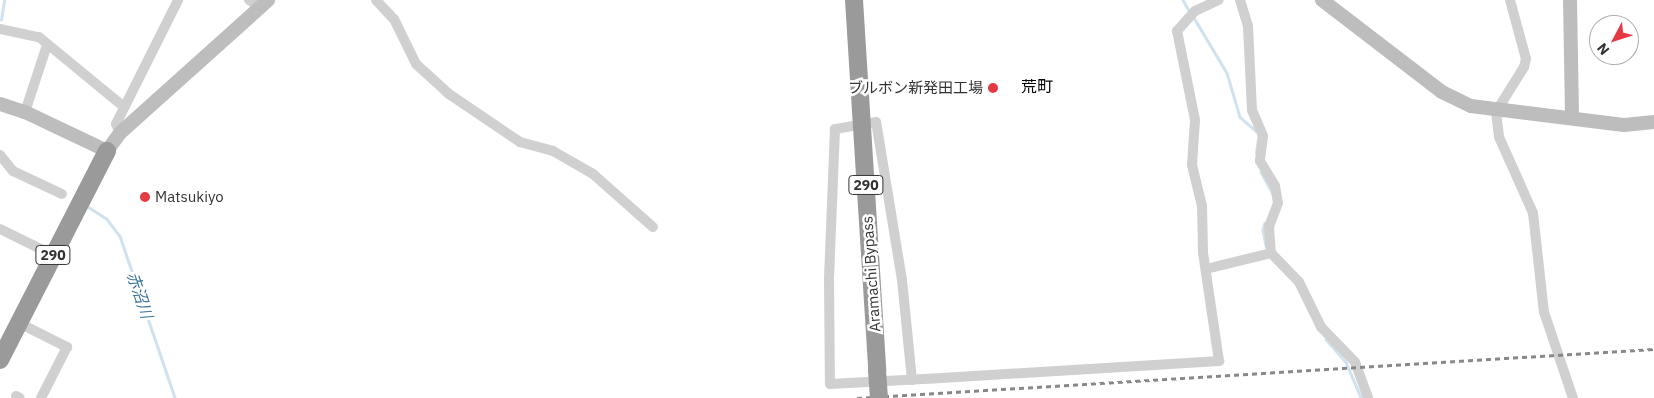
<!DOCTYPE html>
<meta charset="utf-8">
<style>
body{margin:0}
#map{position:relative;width:1654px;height:398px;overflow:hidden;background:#fff;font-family:"IBM Plex Sans","Noto Sans JP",sans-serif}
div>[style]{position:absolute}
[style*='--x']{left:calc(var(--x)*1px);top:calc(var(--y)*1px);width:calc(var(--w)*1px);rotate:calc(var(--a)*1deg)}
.stream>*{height:2.5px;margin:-1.25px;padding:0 1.25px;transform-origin:1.25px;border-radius:1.25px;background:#cfe2ee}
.street>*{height:10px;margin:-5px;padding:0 5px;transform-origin:5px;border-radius:5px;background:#d0d0d0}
.secondary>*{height:14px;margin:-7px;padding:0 7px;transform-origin:7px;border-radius:7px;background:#bdbdbd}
.highway>*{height:18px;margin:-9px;padding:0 9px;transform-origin:9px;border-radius:9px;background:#9a9a9a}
.rail>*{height:2.5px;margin-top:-1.25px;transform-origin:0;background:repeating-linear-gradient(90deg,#888 0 5px,transparent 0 9px)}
.highway-bridge>*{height:18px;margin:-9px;padding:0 9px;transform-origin:9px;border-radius:9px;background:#9a9a9a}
.dots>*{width:14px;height:14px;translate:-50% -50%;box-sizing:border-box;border:2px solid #fff;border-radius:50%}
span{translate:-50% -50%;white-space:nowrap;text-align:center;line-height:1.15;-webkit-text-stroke:5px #fff;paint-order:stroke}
.shield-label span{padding:1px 4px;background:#fff;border:1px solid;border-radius:4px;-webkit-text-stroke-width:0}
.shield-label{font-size:14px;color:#333;font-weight:700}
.poi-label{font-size:15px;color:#333}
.right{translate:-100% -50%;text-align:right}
.left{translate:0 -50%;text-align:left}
.street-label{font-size:15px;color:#333}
.neighbourhood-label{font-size:16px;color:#000}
.water-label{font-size:16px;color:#3f7597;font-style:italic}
.north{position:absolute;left:1589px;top:15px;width:50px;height:50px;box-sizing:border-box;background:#fff;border:1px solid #adadad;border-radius:50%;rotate:230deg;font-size:14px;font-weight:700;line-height:20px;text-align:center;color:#333}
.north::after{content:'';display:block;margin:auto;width:18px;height:22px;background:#e63946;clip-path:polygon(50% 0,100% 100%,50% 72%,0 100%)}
</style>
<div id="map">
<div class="stream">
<div style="--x:1183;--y:0;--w:14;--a:60"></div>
<div style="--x:1193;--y:16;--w:66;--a:59.2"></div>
<div style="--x:1227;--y:73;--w:46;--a:73.5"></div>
<div style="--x:1240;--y:117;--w:21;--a:41"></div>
<div style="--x:1;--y:20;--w:20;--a:-81"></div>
<div style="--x:1256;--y:153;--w:15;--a:-82"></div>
<div style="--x:1261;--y:172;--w:23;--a:61"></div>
<div style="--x:87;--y:206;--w:24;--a:33"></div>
<div style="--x:107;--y:219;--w:21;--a:53"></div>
<div style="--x:120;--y:236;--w:171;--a:71.2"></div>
<div style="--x:1265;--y:223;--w:7;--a:106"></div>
<div style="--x:1263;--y:230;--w:16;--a:79"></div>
<div style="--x:1326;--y:339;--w:30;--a:49"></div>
<div style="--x:1346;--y:362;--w:39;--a:67"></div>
</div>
<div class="street">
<div style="--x:249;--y:0;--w:13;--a:32"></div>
<div style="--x:376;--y:0;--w:26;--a:47"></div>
<div style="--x:394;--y:19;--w:50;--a:63.9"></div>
<div style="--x:416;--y:64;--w:45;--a:42.3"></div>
<div style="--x:449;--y:94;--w:86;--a:34.1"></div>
<div style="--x:520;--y:142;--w:34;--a:15"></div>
<div style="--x:553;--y:151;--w:46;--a:29.9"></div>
<div style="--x:593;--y:174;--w:80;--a:41.5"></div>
<div style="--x:1240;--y:0;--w:27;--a:73"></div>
<div style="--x:1248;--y:26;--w:84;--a:87.3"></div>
<div style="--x:1252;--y:110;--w:28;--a:67"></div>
<div style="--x:1263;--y:136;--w:25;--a:97"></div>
<div style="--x:1260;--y:161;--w:29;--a:59"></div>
<div style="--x:1275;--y:186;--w:17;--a:80"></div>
<div style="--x:1278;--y:203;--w:25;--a:111"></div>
<div style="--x:1269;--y:226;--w:27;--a:86"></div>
<div style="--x:1271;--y:253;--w:40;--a:46"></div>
<div style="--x:1299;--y:282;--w:50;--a:63.9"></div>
<div style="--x:1321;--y:327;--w:49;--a:45.8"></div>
<div style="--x:1355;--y:362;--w:38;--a:70"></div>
<div style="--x:1510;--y:0;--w:61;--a:74.8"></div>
<div style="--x:1526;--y:59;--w:8;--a:104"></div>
<div style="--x:1524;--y:67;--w:53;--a:121.9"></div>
<div style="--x:1496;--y:112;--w:25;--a:83"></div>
<div style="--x:1499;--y:137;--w:83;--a:65.9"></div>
<div style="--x:1533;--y:213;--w:100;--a:83.7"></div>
<div style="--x:1544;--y:312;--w:91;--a:71.4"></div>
<div style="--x:0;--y:29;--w:40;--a:12"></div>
<div style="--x:39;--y:37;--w:110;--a:39.5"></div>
<div style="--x:25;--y:112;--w:71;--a:-71.8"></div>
<div style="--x:120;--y:133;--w:10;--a:-114"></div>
<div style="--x:116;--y:124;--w:139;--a:-63.4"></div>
<div style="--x:0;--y:155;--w:21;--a:51"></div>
<div style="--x:13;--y:171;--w:54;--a:25.1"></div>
<div style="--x:0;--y:229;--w:59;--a:26.1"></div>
<div style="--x:1206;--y:269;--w:67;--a:-13.8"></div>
<div style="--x:19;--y:323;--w:54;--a:26.6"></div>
<div style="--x:67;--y:347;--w:57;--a:117"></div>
<div style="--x:912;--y:380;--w:100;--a:-95.7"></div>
<div style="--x:902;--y:280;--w:160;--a:-99.3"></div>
<div style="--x:876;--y:122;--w:42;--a:170.3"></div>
<div style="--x:835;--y:129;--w:149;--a:92.3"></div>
<div style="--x:829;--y:278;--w:106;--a:89.5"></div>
<div style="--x:830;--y:384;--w:112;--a:-3.1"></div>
<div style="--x:942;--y:378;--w:278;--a:-3.5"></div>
<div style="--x:1219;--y:361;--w:109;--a:-98.4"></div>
<div style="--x:1203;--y:253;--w:47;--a:-91.2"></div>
<div style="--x:1202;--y:206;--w:42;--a:-103.7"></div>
<div style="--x:1192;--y:165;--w:45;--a:-86.2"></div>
<div style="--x:1195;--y:120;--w:91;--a:-101.4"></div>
<div style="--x:1177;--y:31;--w:27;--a:-48"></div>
<div style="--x:1195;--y:11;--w:26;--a:-25"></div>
<div style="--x:16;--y:396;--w:4;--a:27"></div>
</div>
<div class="secondary">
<div style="--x:1322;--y:0;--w:151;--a:37.5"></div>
<div style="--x:1442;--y:92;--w:32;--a:26"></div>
<div style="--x:1471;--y:106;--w:154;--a:7.1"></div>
<div style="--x:1624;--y:125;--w:30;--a:-6"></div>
<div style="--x:1570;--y:0;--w:117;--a:89"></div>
<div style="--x:0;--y:104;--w:26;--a:18"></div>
<div style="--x:25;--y:112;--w:91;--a:25.4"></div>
<div style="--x:107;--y:151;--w:22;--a:-54"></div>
<div style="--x:120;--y:133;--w:199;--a:-41.9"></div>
</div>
<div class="highway">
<div style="--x:854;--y:0;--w:371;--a:86.4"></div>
<div style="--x:0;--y:360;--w:235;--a:-62.9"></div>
</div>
<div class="rail">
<div style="--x:857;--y:398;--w:799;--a:-3.52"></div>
</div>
<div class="highway-bridge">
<div style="--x:877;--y:370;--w:28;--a:86"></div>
</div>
<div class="dots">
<div style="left:993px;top:88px;background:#e63946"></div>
<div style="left:145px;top:197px;background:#e63946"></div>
</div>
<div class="shield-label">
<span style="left:866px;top:185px">290</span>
<span style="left:53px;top:255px">290</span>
</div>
<div class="poi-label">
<span class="right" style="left:983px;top:88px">ブルボン新発田工場</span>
<span class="left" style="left:155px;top:197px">Matsukiyo</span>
</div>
<div class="street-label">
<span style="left:871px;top:274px;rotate:-94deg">Aramachi Bypass</span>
</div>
<div class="neighbourhood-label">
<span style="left:1037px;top:86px">荒町</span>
</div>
<div class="water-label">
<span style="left:140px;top:295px;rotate:71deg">赤沼川</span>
</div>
<div class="north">N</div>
</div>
